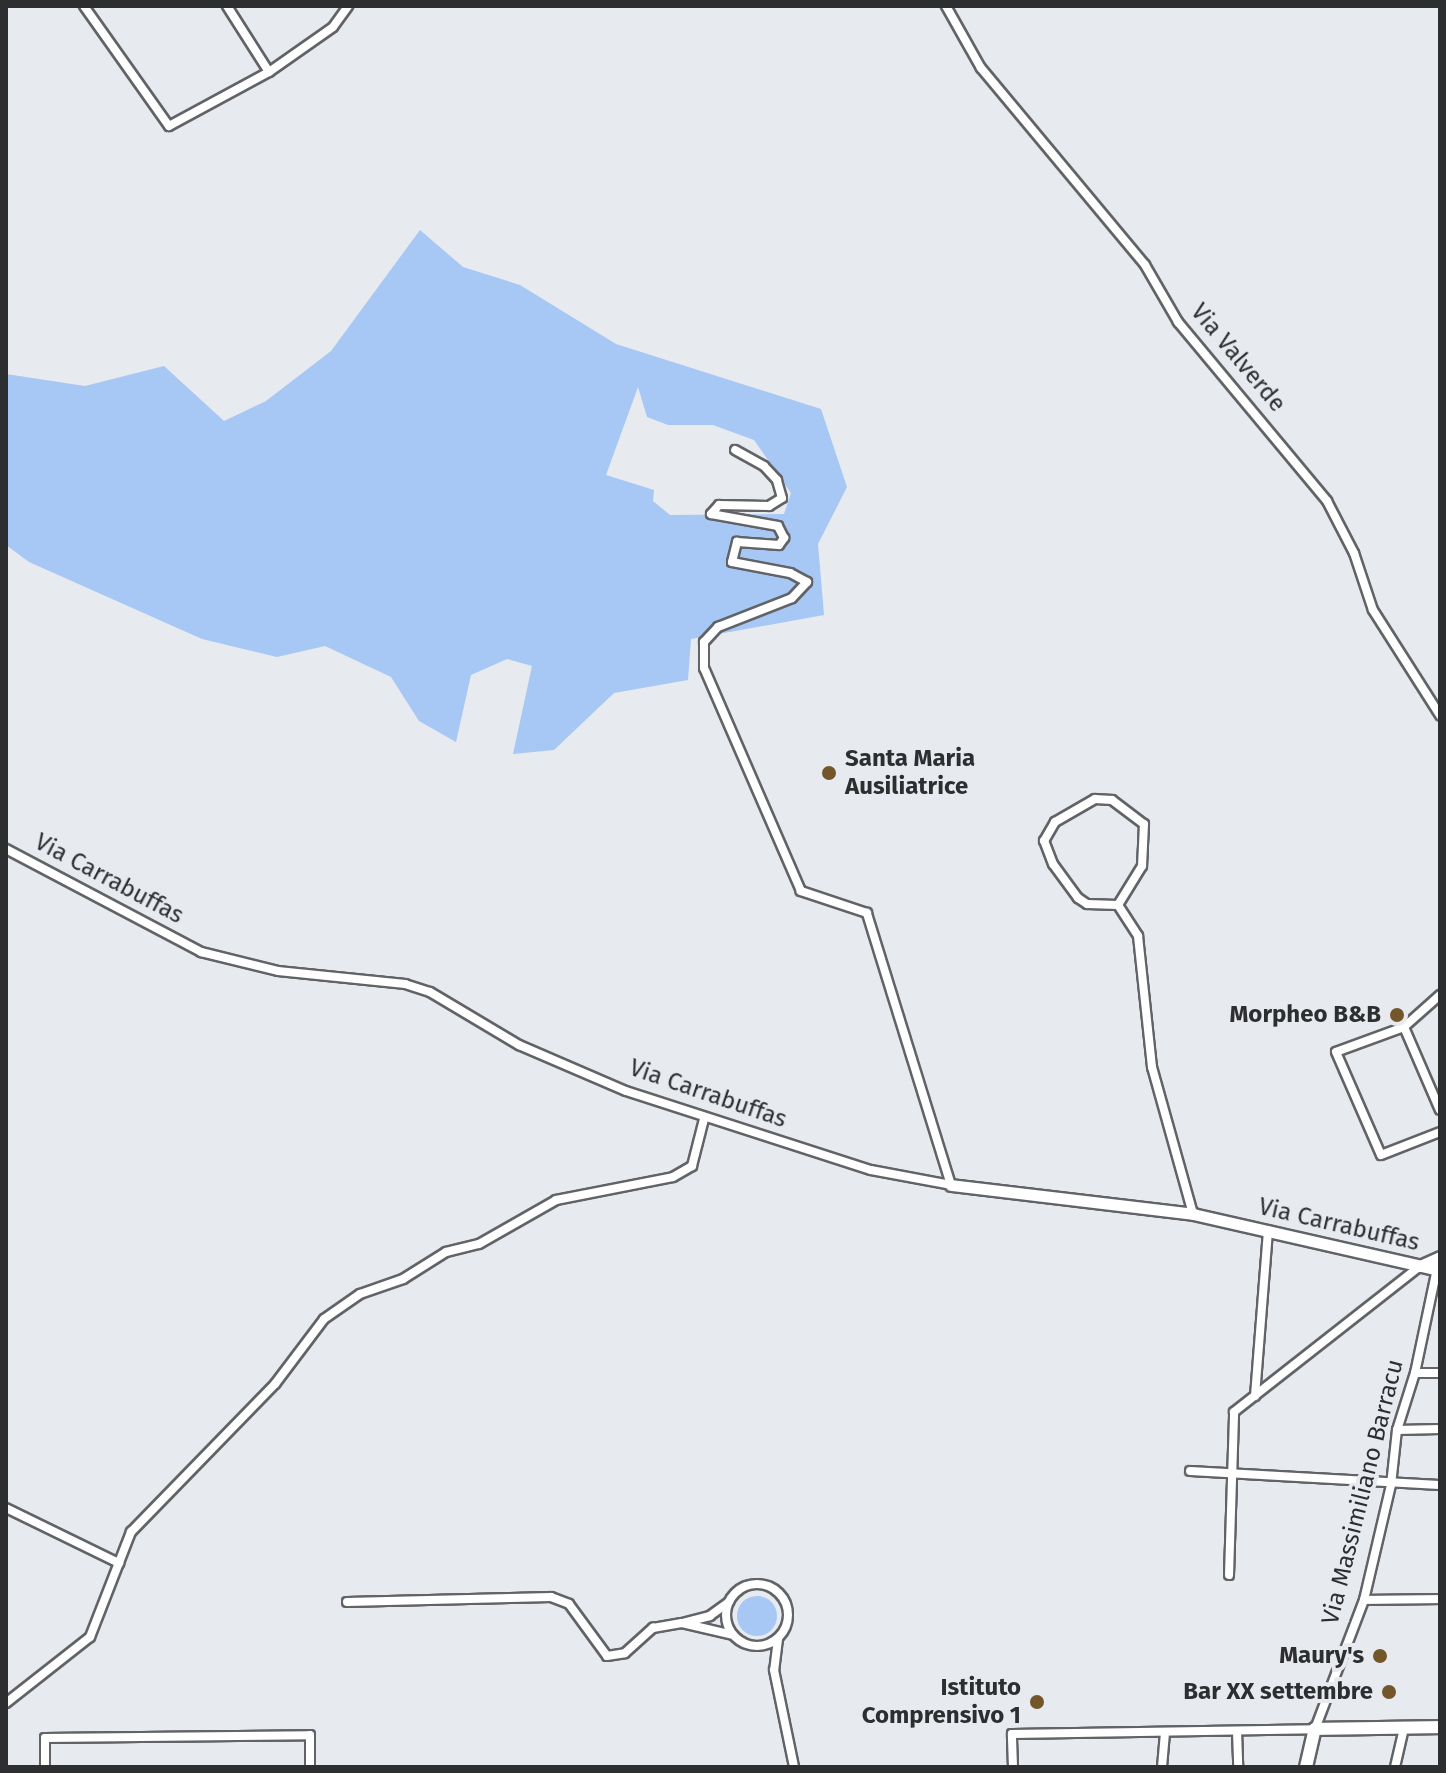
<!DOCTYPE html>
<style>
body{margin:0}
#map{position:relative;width:1446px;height:1773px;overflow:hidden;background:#e7eaef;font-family:"Fira Sans",sans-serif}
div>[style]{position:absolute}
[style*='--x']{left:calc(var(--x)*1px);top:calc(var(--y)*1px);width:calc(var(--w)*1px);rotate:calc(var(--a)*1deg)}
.green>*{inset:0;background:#a7c7f4}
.round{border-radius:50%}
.roads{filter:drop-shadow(2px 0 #616367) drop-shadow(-2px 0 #616367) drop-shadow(0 2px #616367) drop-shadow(0 -2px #616367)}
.street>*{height:8px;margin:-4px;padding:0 4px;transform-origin:4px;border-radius:4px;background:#fff}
.street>.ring{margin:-4px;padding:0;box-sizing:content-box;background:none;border:8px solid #fff;border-radius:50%}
.secondary>*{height:11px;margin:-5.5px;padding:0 5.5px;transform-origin:5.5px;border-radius:5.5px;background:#fff}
.primary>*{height:12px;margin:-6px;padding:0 6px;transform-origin:6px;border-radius:6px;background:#fff}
.dots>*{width:22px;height:22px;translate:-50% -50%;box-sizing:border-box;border:4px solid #e7eaef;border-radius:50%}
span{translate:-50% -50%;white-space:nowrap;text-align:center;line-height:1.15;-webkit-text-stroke:8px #e7eaef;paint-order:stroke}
.street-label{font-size:24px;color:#2d2e30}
.poi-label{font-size:24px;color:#2d2e30;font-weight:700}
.left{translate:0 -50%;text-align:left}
.right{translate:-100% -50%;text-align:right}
.frame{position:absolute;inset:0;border:8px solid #2d2e30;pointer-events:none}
</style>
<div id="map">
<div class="green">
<div style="clip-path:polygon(evenodd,420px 230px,463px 267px,520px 285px,616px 344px,821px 409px,847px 487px,818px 544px,824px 615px,691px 639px,688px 680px,614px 693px,554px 750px,513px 754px,532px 666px,507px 659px,471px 675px,456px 742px,419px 721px,391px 677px,325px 646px,277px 657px,202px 639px,29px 562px,6px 545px,6px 374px,85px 386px,164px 366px,224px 421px,266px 401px,331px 351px,420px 230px,638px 387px,647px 417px,668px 425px,713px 425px,754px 440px,791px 493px,784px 514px,670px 515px,653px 501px,654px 490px,606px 475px,638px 387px)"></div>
<div class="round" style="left:737px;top:1596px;width:40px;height:40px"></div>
</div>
<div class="roads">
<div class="street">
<div style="--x:84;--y:6;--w:147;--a:54.7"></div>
<div style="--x:169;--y:126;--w:114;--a:-28.4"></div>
<div style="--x:269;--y:72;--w:78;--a:-35.1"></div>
<div style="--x:333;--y:27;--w:26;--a:-54"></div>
<div style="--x:227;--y:6;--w:78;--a:57.5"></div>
<div style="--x:946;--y:6;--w:71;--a:60.6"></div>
<div style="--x:981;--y:68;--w:256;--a:50.2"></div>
<div style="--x:1145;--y:265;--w:66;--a:59.9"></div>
<div style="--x:1178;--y:322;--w:233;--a:50.2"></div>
<div style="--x:1327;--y:501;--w:59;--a:62.6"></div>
<div style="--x:1354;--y:553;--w:60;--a:71.6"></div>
<div style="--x:1373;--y:610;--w:125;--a:57.5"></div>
<div style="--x:1095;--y:799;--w:17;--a:3"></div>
<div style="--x:1112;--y:800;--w:40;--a:37"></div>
<div style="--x:1144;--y:824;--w:42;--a:92.7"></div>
<div style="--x:1142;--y:866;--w:46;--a:121.6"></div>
<div style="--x:1118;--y:905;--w:31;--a:-178"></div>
<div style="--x:1087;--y:904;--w:11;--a:-146"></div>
<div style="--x:1078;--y:898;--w:42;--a:-126.3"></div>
<div style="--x:1053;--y:864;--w:25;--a:-111"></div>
<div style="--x:1044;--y:841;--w:22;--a:-60"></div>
<div style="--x:1055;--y:822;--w:46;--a:-29.9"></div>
<div style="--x:6;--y:849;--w:221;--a:27.8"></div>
<div style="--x:201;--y:952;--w:79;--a:13.9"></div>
<div style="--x:278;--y:971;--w:128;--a:5.8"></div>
<div style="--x:405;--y:984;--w:26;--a:18"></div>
<div style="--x:430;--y:992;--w:104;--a:30.8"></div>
<div style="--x:519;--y:1045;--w:116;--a:23.3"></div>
<div style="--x:626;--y:1091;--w:257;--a:17.9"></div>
<div style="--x:871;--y:1170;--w:81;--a:10.6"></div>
<div style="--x:951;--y:1185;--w:285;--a:-107.2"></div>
<div style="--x:867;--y:913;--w:70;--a:-161.6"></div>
<div style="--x:801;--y:891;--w:243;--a:-113.5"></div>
<div style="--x:704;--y:668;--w:26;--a:-90"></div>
<div style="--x:704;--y:642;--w:21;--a:-47"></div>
<div style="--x:718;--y:627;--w:79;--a:-21.4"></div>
<div style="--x:792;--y:598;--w:22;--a:-47"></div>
<div style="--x:807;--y:582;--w:19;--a:-152"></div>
<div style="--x:790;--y:573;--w:59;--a:-169.3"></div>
<div style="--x:732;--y:562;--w:21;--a:-76"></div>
<div style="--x:737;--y:542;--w:42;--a:4.1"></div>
<div style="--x:779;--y:545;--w:9;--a:-54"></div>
<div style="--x:784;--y:538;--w:13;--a:-117"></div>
<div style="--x:778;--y:526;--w:68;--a:-169.8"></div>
<div style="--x:711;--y:514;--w:12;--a:-48"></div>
<div style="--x:719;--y:505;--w:50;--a:1.1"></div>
<div style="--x:769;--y:506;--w:15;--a:-32"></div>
<div style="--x:782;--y:498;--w:19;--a:-106"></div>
<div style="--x:777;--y:480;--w:19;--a:-133"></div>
<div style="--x:764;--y:466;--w:33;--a:-151"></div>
<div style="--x:1118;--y:905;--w:37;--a:57"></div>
<div style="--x:1138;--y:936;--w:132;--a:83.9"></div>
<div style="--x:1152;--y:1067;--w:153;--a:74.4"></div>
<div style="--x:1440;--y:995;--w:48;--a:138.4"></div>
<div style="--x:1404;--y:1027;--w:72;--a:159.8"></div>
<div style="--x:1336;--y:1052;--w:112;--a:66.4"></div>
<div style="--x:1381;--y:1155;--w:63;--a:-21.3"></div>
<div style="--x:1404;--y:1027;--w:90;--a:66.6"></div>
<div style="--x:1415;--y:1373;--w:25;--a:0"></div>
<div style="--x:1255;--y:1396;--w:166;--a:-85.5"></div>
<div style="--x:1397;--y:1430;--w:43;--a:-1.3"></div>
<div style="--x:1190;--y:1471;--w:250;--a:3.2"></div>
<div style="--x:6;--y:1508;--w:126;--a:26"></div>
<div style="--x:1229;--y:1575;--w:163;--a:-88.2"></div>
<div style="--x:1234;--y:1412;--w:236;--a:-38.1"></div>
<div class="ring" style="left:726px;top:1584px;width:54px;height:54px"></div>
<div style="--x:1364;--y:1600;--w:76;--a:-0.8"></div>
<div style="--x:347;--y:1602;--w:204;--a:-1.4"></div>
<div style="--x:551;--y:1597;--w:19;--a:21"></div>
<div style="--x:569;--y:1604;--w:64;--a:53.8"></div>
<div style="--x:607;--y:1656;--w:18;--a:-9"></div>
<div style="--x:625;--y:1653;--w:38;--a:-42"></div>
<div style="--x:653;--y:1628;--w:29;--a:-10"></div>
<div style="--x:729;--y:1602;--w:24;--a:144"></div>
<div style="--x:710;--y:1616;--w:29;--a:166"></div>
<div style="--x:682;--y:1623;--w:52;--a:13.2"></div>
<div style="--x:778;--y:1639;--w:31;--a:97"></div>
<div style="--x:774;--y:1670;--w:99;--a:78.3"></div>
<div style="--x:6;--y:1703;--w:107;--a:-38.2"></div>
<div style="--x:90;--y:1637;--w:113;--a:-68.7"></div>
<div style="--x:131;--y:1532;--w:206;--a:-45.8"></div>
<div style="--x:275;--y:1384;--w:81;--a:-53"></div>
<div style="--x:324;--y:1319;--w:44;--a:-34.8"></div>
<div style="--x:360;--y:1294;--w:46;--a:-19.2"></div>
<div style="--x:403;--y:1279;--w:51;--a:-32.1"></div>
<div style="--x:446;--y:1252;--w:34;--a:-14"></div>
<div style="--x:479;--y:1244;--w:89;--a:-29.7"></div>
<div style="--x:556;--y:1200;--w:119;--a:-11.1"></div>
<div style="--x:673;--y:1177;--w:22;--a:-30"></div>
<div style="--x:692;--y:1166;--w:49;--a:-75.7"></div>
<div style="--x:1237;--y:1731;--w:36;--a:88"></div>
<div style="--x:45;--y:1767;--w:29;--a:-90"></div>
<div style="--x:45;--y:1738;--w:265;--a:-0.6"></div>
<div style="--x:310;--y:1735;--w:32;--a:90"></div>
<div style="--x:1013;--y:1767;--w:33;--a:-92"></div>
<div style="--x:1012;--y:1734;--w:303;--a:-0.9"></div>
<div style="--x:1315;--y:1729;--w:138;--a:-69.2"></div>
<div style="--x:1364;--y:1600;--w:118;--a:-76.8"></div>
<div style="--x:1391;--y:1485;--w:55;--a:-83.8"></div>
<div style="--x:1397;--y:1430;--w:60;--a:-72.5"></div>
<div style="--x:1415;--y:1373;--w:111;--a:-78.1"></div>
<div style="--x:1162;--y:1767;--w:35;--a:-85"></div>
<div style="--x:1395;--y:1767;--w:40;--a:-77"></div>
</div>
<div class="secondary">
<div style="--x:951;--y:1185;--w:244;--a:6.8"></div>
<div style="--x:1193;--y:1214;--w:253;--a:12.8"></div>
<div style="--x:1420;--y:1266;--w:22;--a:-24"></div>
</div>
<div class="primary">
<div style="--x:1306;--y:1767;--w:39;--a:-77"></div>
<div style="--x:1315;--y:1729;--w:125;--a:-0.9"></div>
</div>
</div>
<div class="dots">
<div style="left:829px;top:773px;background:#73572a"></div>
<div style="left:1397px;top:1015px;background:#73572a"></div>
<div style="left:1380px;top:1656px;background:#73572a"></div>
<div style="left:1389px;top:1692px;background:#73572a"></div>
<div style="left:1037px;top:1702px;background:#73572a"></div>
</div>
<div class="street-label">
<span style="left:1238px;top:358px;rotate:50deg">Via Valverde</span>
<span style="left:109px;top:879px;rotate:28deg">Via Carrabuffas</span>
<span style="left:708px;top:1094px;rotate:19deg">Via Carrabuffas</span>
<span style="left:1339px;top:1225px;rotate:13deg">Via Carrabuffas</span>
<span style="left:1363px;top:1492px;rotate:-76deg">Via Massimiliano Barracu</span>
</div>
<div class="poi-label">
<span class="left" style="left:845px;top:773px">Santa Maria<br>Ausiliatrice</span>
<span class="right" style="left:1381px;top:1015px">Morpheo B&amp;B</span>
<span class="right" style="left:1364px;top:1656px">Maury's</span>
<span class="right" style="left:1021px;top:1702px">Istituto<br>Comprensivo 1</span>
<span class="right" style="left:1373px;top:1692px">Bar XX settembre</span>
</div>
<div class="frame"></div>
</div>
